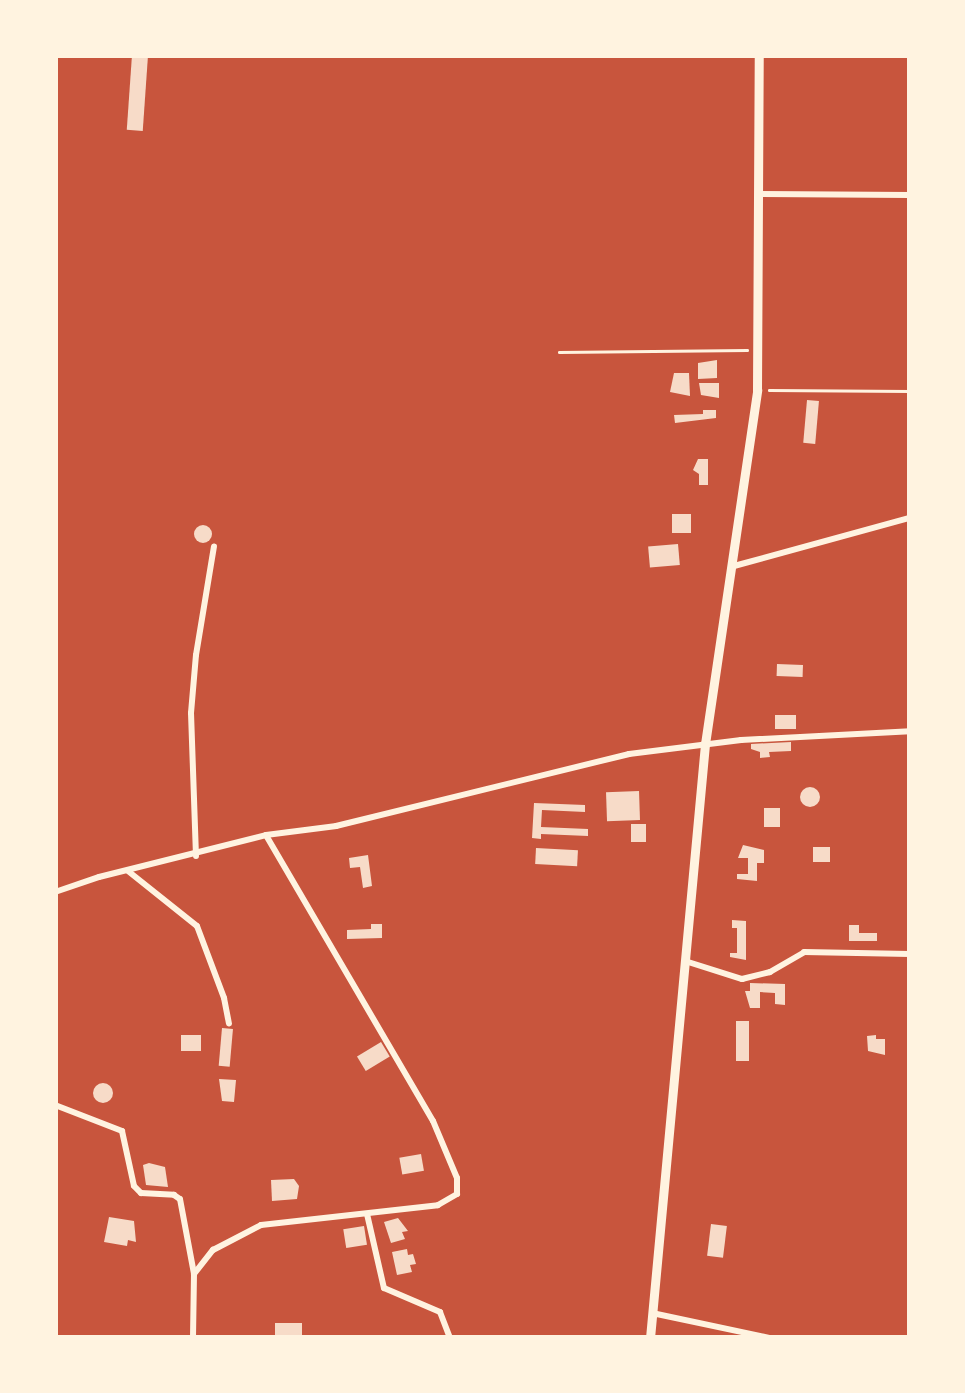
<!DOCTYPE html>
<style>
body{margin:0}
#map{position:relative;width:965px;height:1393px;overflow:hidden;background:#c8553d;font-family:"PT Sans Narrow",sans-serif}
div>[style]{position:absolute}
[style*='--x']{left:calc(var(--x)*1px);top:calc(var(--y)*1px);width:calc(var(--w)*1px);rotate:calc(var(--a)*1deg)}
.building>*{inset:0;background:#f7dbc8;transform-origin:0 0}
.round{border-radius:50%}
.path>*{height:2.5px;margin:-1.25px;padding:0 1.25px;transform-origin:1.25px;border-radius:1.25px;background:#fff3e0}
.minor>*{height:6px;margin:-3px;padding:0 3px;transform-origin:3px;border-radius:3px;background:#fff3e0}
.tertiary>*{height:9px;margin:-4.5px;padding:0 4.5px;transform-origin:4.5px;border-radius:4.5px;background:#fff3e0}
span{translate:-50% -50%;white-space:nowrap;text-align:center;line-height:1.15;-webkit-text-stroke:8px #fff3e0;paint-order:stroke}
.frame{position:absolute;inset:0;border:58px solid #fff3e0;pointer-events:none}
</style>
<div id="map">
<div class="building">
<div style="left:132px;top:55px;width:16px;height:75px;rotate:4deg"></div>
<div style="clip-path:polygon(717px 360px,717px 378px,698px 379px,698px 363px)"></div>
<div style="clip-path:polygon(674px 373px,689px 373px,690px 396px,670px 392px)"></div>
<div style="clip-path:polygon(699px 383px,719px 383px,719px 398px,701px 395px)"></div>
<div style="left:807px;top:400px;width:12px;height:43px;rotate:5deg"></div>
<div style="clip-path:polygon(703px 410px,716px 410px,716px 418px,675px 423px,674px 415px,703px 414px)"></div>
<div style="clip-path:polygon(698px 459px,708px 459px,708px 485px,699px 485px,699px 474px,693px 470px)"></div>
<div style="left:672px;top:514px;width:19px;height:19px"></div>
<div class="round" style="left:194px;top:525px;width:18px;height:18px"></div>
<div style="left:678px;top:544px;width:21px;height:30px;rotate:85deg"></div>
<div style="left:777px;top:664px;width:26px;height:12px;rotate:2deg"></div>
<div style="left:775px;top:715px;width:21px;height:14px"></div>
<div style="clip-path:polygon(791px 742px,791px 751px,769px 752px,770px 757px,760px 758px,760px 752px,751px 749px,751px 744px)"></div>
<div class="round" style="left:800px;top:787px;width:20px;height:20px"></div>
<div style="left:639px;top:791px;width:29px;height:33px;rotate:88deg"></div>
<div style="clip-path:polygon(534px 803px,585px 805px,585px 812px,542px 810px,541px 827px,588px 829px,588px 836px,541px 834px,541px 839px,532px 838px)"></div>
<div style="left:764px;top:808px;width:16px;height:19px"></div>
<div style="left:646px;top:824px;width:18px;height:15px;rotate:90deg"></div>
<div style="clip-path:polygon(743px 845px,764px 850px,764px 863px,757px 863px,757px 881px,737px 879px,737px 874px,748px 874px,748px 858px,738px 858px)"></div>
<div style="left:813px;top:847px;width:17px;height:15px"></div>
<div style="left:536px;top:848px;width:42px;height:16px;rotate:3deg"></div>
<div style="clip-path:polygon(368px 855px,372px 886px,363px 888px,360px 867px,350px 868px,349px 858px)"></div>
<div style="clip-path:polygon(732px 920px,746px 921px,746px 960px,730px 957px,730px 953px,737px 953px,737px 928px,732px 928px)"></div>
<div style="clip-path:polygon(371px 924px,382px 924px,382px 938px,347px 939px,347px 930px,371px 929px)"></div>
<div style="clip-path:polygon(849px 925px,859px 925px,859px 933px,877px 933px,877px 941px,849px 941px)"></div>
<div style="clip-path:polygon(750px 983px,785px 984px,785px 1005px,775px 1004px,775px 993px,760px 992px,760px 1008px,750px 1008px,745px 991px,750px 991px)"></div>
<div style="left:736px;top:1021px;width:13px;height:40px"></div>
<div style="left:222px;top:1028px;width:11px;height:38px;rotate:5deg"></div>
<div style="left:181px;top:1035px;width:20px;height:16px"></div>
<div style="clip-path:polygon(876px 1035px,876px 1039px,885px 1039px,885px 1055px,868px 1051px,867px 1036px)"></div>
<div style="left:381px;top:1042px;width:17px;height:28px;rotate:59deg"></div>
<div style="clip-path:polygon(219px 1079px,236px 1080px,234px 1102px,222px 1101px)"></div>
<div class="round" style="left:93px;top:1083px;width:20px;height:20px"></div>
<div style="left:421px;top:1154px;width:17px;height:22px;rotate:80deg"></div>
<div style="clip-path:polygon(149px 1163px,165px 1167px,168px 1187px,146px 1185px,143px 1165px)"></div>
<div style="clip-path:polygon(294px 1179px,299px 1186px,297px 1199px,272px 1201px,271px 1180px)"></div>
<div style="clip-path:polygon(109px 1217px,134px 1221px,136px 1242px,128px 1240px,127px 1246px,104px 1242px)"></div>
<div style="clip-path:polygon(398px 1218px,408px 1231px,402px 1232px,405px 1239px,391px 1243px,384px 1222px)"></div>
<div style="left:711px;top:1224px;width:16px;height:32px;rotate:7deg"></div>
<div style="left:364px;top:1226px;width:19px;height:21px;rotate:81deg"></div>
<div style="clip-path:polygon(407px 1249px,408px 1255px,413px 1254px,416px 1264px,410px 1265px,412px 1272px,397px 1275px,392px 1252px)"></div>
<div style="left:302px;top:1323px;width:15px;height:27px;rotate:90deg"></div>
</div>
<div class="path">
<div style="--x:559;--y:352;--w:188;--a:-0.6"></div>
<div style="--x:769;--y:390;--w:141;--a:0.4"></div>
</div>
<div class="minor">
<div style="--x:760;--y:194;--w:150;--a:0.4"></div>
<div style="--x:734;--y:566;--w:182;--a:-15.3"></div>
<div style="--x:196;--y:856;--w:143;--a:-92"></div>
<div style="--x:191;--y:713;--w:58;--a:-85.1"></div>
<div style="--x:196;--y:655;--w:110;--a:-80.6"></div>
<div style="--x:128;--y:871;--w:88;--a:38.6"></div>
<div style="--x:197;--y:926;--w:77;--a:69.4"></div>
<div style="--x:224;--y:998;--w:26;--a:79"></div>
<div style="--x:55;--y:892;--w:46;--a:-18.8"></div>
<div style="--x:99;--y:877;--w:172;--a:-14.1"></div>
<div style="--x:266;--y:835;--w:71;--a:-7.3"></div>
<div style="--x:336;--y:826;--w:302;--a:-13.8"></div>
<div style="--x:629;--y:754;--w:113;--a:-7.1"></div>
<div style="--x:741;--y:740;--w:169;--a:-3"></div>
<div style="--x:685;--y:961;--w:60;--a:17.5"></div>
<div style="--x:742;--y:979;--w:29;--a:-14"></div>
<div style="--x:770;--y:972;--w:39;--a:-30"></div>
<div style="--x:804;--y:952;--w:106;--a:1.1"></div>
<div style="--x:55;--y:1105;--w:72;--a:21.2"></div>
<div style="--x:122;--y:1131;--w:56;--a:77.7"></div>
<div style="--x:134;--y:1186;--w:10;--a:45"></div>
<div style="--x:141;--y:1193;--w:33;--a:3"></div>
<div style="--x:174;--y:1195;--w:7;--a:34"></div>
<div style="--x:180;--y:1199;--w:76;--a:79.4"></div>
<div style="--x:194;--y:1274;--w:64;--a:90.9"></div>
<div style="--x:367;--y:1214;--w:76;--a:77.1"></div>
<div style="--x:384;--y:1288;--w:61;--a:23.2"></div>
<div style="--x:440;--y:1312;--w:28;--a:69"></div>
<div style="--x:194;--y:1274;--w:31;--a:-52"></div>
<div style="--x:213;--y:1250;--w:54;--a:-27.5"></div>
<div style="--x:261;--y:1225;--w:178;--a:-6.4"></div>
<div style="--x:438;--y:1205;--w:22;--a:-30"></div>
<div style="--x:457;--y:1194;--w:16;--a:-90"></div>
<div style="--x:457;--y:1178;--w:62;--a:-112.8"></div>
<div style="--x:433;--y:1121;--w:331;--a:-120.3"></div>
<div style="--x:652;--y:1313;--w:121;--a:12"></div>
</div>
<div class="tertiary">
<div style="--x:650;--y:1338;--w:597;--a:-84.71"></div>
<div style="--x:705;--y:744;--w:358;--a:-81.6"></div>
<div style="--x:757;--y:390;--w:335;--a:-89.7"></div>
</div>
<div class="frame"></div>
</div>
